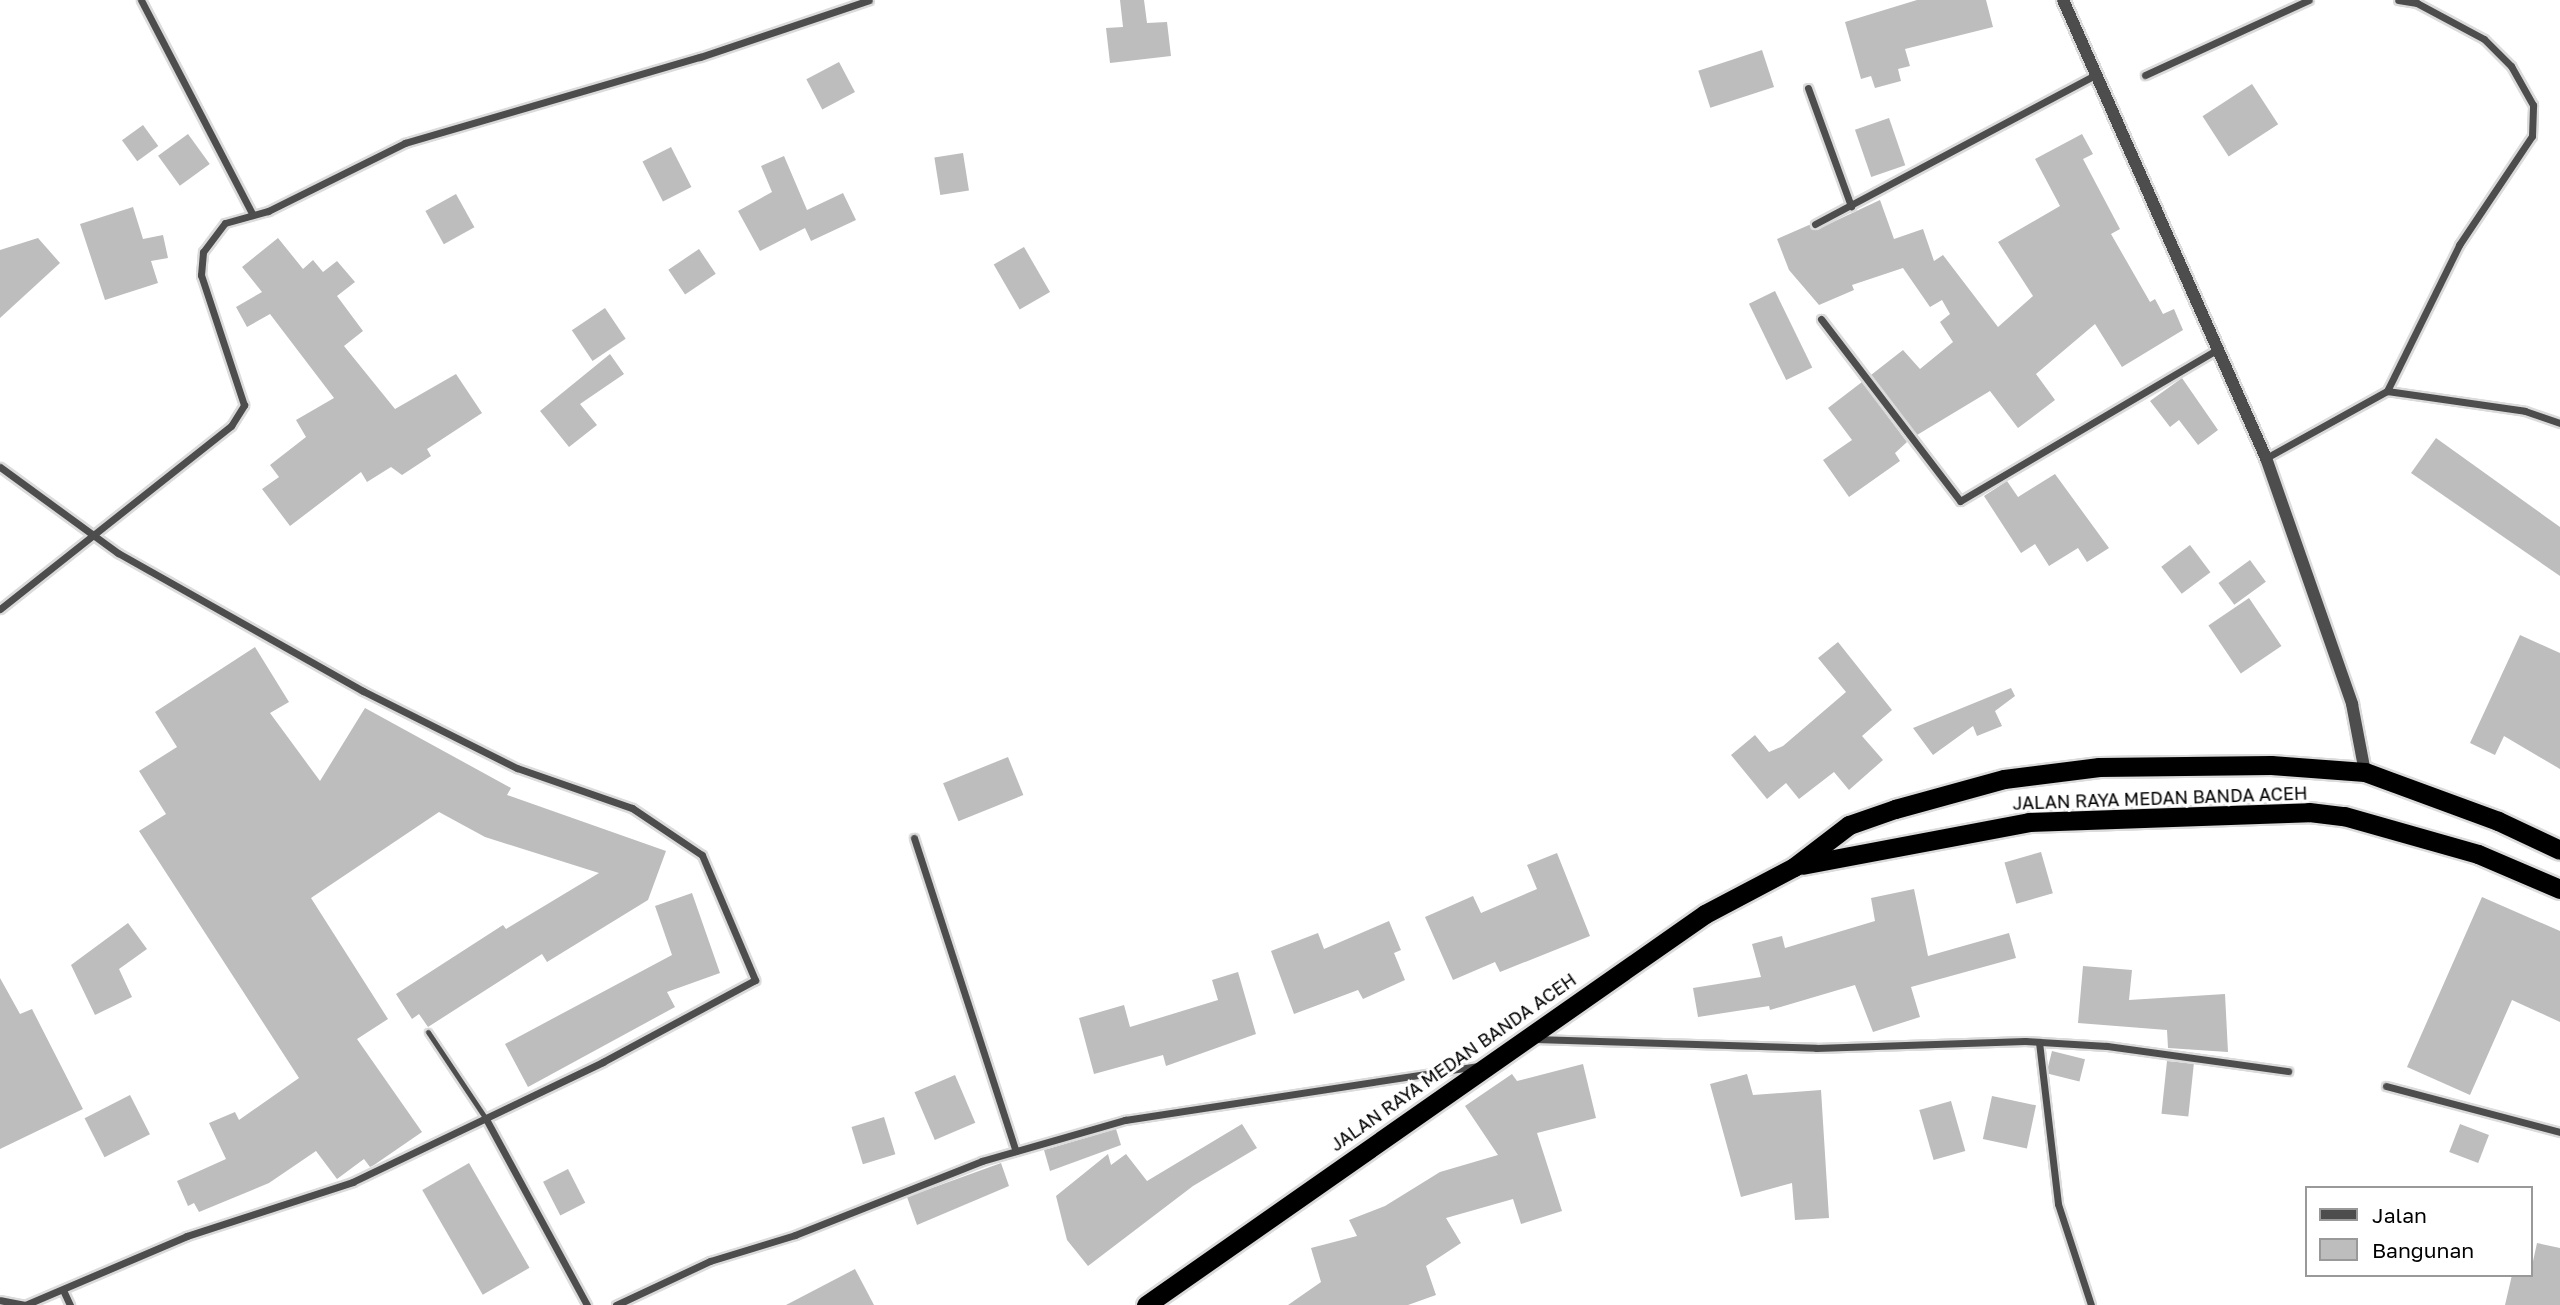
<!DOCTYPE html>
<style>
body{margin:0}
#map{position:relative;width:2560px;height:1305px;overflow:hidden;background:#fff;font-family:"Golos Text",sans-serif}
div>[style]{position:absolute}
[style*='--x']{left:calc(var(--x)*1px);top:calc(var(--y)*1px);width:calc(var(--w)*1px);rotate:calc(var(--a)*1deg)}
.building>*{inset:0;background:#bdbdbd;transform-origin:0 0}
.roads{filter:drop-shadow(2px 0 #dbdbdb) drop-shadow(-2px 0 #dbdbdb) drop-shadow(0 2px #dbdbdb) drop-shadow(0 -2px #dbdbdb)}
.service>*{height:5px;margin:-2.5px;padding:0 2.5px;transform-origin:2.5px;border-radius:2.5px;background:#4d4d4d}
.minor>*{height:7px;margin:-3.5px;padding:0 3.5px;transform-origin:3.5px;border-radius:3.5px;background:#4d4d4d}
.tertiary>*{height:12px;margin:-6px;padding:0 6px;transform-origin:6px;border-radius:6px;background:#4d4d4d}
.trunk>*{height:19px;margin:-9.5px;padding:0 9.5px;transform-origin:9.5px;border-radius:9.5px;background:#000}
span{translate:-50% -50%;white-space:nowrap;text-align:center;line-height:1.15;-webkit-text-stroke:6px #fff;paint-order:stroke}
.street-label{font-size:18px;color:#000}
.legend{position:absolute;left:2305px;top:1186px;width:228px;height:91px;box-sizing:border-box;background:#fff;border:2px solid #999;margin:0;padding:9px 12px;list-style:none;font-size:21px;color:#000}
.legend li{display:flex;align-items:center;gap:14px;height:35px}
.legend b{width:35px;border:2px solid #999}
</style>
<div id="map">
<div class="building">
<div style="clip-path:polygon(1120px 0,1144px 0,1147px 23px,1167px 22px,1171px 56px,1110px 63px,1106px 28px,1123px 27px)"></div>
<div style="clip-path:polygon(1917px 0,1986px 0,1993px 27px,1905px 49px,1910px 66px,1898px 69px,1901px 81px,1875px 88px,1871px 76px,1861px 79px,1845px 22px)"></div>
<div style="left:1762px;top:50px;width:39px;height:67px;rotate:72deg"></div>
<div style="left:839px;top:62px;width:34px;height:37px;rotate:62deg"></div>
<div style="left:2252px;top:84px;width:48px;height:59px;rotate:57deg"></div>
<div style="left:1889px;top:118px;width:50px;height:36px;rotate:71deg"></div>
<div style="left:143px;top:125px;width:26px;height:26px;rotate:54deg"></div>
<div style="left:188px;top:134px;width:37px;height:37px;rotate:54deg"></div>
<div style="clip-path:polygon(2082px 134px,2093px 154px,2083px 159px,2120px 229px,2111px 234px,2150px 302px,2155px 299px,2163px 314px,2174px 309px,2183px 330px,2122px 367px,2095px 324px,2036px 374px,2055px 400px,2018px 428px,1990px 391px,1917px 435px,1871px 375px,1903px 350px,1920px 369px,1953px 342px,1940px 322px,1950px 314px,1942px 300px,1930px 307px,1903px 268px,1852px 285px,1854px 290px,1819px 305px,1789px 270px,1777px 239px,1809px 225px,1818px 229px,1880px 200px,1894px 239px,1923px 229px,1934px 261px,1943px 255px,1998px 327px,2033px 296px,1998px 242px,2060px 206px,2035px 159px)"></div>
<div style="left:671px;top:147px;width:45px;height:32px;rotate:63deg"></div>
<div style="left:963px;top:153px;width:38px;height:29px;rotate:81deg"></div>
<div style="clip-path:polygon(784px 156px,807px 210px,843px 193px,856px 220px,811px 241px,805px 228px,760px 251px,738px 211px,772px 192px,761px 166px)"></div>
<div style="left:456px;top:194px;width:38px;height:35px;rotate:61deg"></div>
<div style="clip-path:polygon(133px 207px,143px 239px,163px 235px,168px 258px,151px 261px,158px 283px,105px 300px,80px 224px)"></div>
<div style="clip-path:polygon(38px 238px,60px 263px,0 318px,0 250px)"></div>
<div style="clip-path:polygon(278px 238px,303px 269px,313px 260px,323px 272px,337px 261px,355px 282px,337px 296px,363px 331px,344px 346px,395px 409px,456px 374px,482px 413px,427px 449px,431px 456px,402px 475px,391px 467px,367px 482px,361px 472px,290px 526px,262px 489px,279px 477px,270px 465px,306px 437px,296px 420px,334px 398px,270px 314px,247px 327px,236px 307px,262px 292px,242px 267px)"></div>
<div style="left:1024px;top:247px;width:52px;height:35px;rotate:60deg"></div>
<div style="left:699px;top:249px;width:30px;height:37px;rotate:56deg"></div>
<div style="left:1775px;top:291px;width:85px;height:29px;rotate:64deg"></div>
<div style="left:605px;top:308px;width:37px;height:40px;rotate:56deg"></div>
<div style="clip-path:polygon(610px 354px,624px 374px,580px 404px,597px 425px,569px 447px,540px 411px)"></div>
<div style="clip-path:polygon(2182px 378px,2218px 430px,2198px 445px,2179px 420px,2170px 427px,2150px 401px)"></div>
<div style="clip-path:polygon(1862px 382px,1907px 442px,1895px 453px,1900px 461px,1849px 497px,1823px 460px,1852px 440px,1828px 408px)"></div>
<div style="clip-path:polygon(2436px 438px,2560px 527px,2560px 576px,2411px 473px)"></div>
<div style="clip-path:polygon(2055px 474px,2109px 548px,2087px 562px,2078px 548px,2049px 566px,2035px 544px,2021px 553px,1984px 496px,2007px 481px,2018px 497px)"></div>
<div style="left:2190px;top:545px;width:34px;height:36px;rotate:53deg"></div>
<div style="left:2250px;top:560px;width:27px;height:39px;rotate:54deg"></div>
<div style="left:2249px;top:598px;width:58px;height:49px;rotate:56deg"></div>
<div style="clip-path:polygon(2520px 635px,2560px 653px,2560px 769px,2504px 736px,2495px 755px,2470px 743px)"></div>
<div style="clip-path:polygon(1838px 642px,1892px 710px,1862px 736px,1883px 760px,1849px 790px,1834px 772px,1799px 799px,1786px 783px,1767px 799px,1731px 755px,1755px 735px,1769px 752px,1783px 746px,1846px 692px,1818px 658px)"></div>
<div style="clip-path:polygon(255px 647px,289px 702px,270px 713px,320px 781px,365px 708px,511px 788px,507px 795px,666px 851px,648px 900px,547px 962px,542px 954px,428px 1027px,419px 1014px,412px 1019px,396px 994px,503px 925px,506px 929px,599px 873px,485px 837px,439px 812px,311px 898px,388px 1019px,357px 1039px,422px 1132px,374px 1165px,370px 1167px,364px 1159px,337px 1179px,316px 1151px,269px 1183px,199px 1212px,194px 1203px,188px 1206px,177px 1181px,226px 1159px,209px 1123px,235px 1112px,239px 1120px,299px 1078px,139px 831px,166px 814px,139px 771px,177px 747px,155px 712px)"></div>
<div style="clip-path:polygon(2011px 688px,2015px 696px,1995px 711px,2002px 726px,1977px 736px,1973px 726px,1933px 755px,1913px 728px)"></div>
<div style="left:1008px;top:757px;width:41px;height:70px;rotate:68deg"></div>
<div style="left:2041px;top:852px;width:43px;height:38px;rotate:74deg"></div>
<div style="clip-path:polygon(1557px 853px,1590px 936px,1500px 972px,1495px 962px,1453px 980px,1425px 917px,1473px 896px,1481px 913px,1537px 889px,1527px 865px)"></div>
<div style="clip-path:polygon(1914px 889px,1928px 956px,2009px 933px,2016px 958px,1911px 987px,1920px 1017px,1873px 1032px,1855px 985px,1770px 1010px,1769px 1006px,1698px 1017px,1693px 988px,1761px 977px,1752px 944px,1782px 936px,1785px 948px,1875px 921px,1871px 898px)"></div>
<div style="clip-path:polygon(692px 893px,720px 973px,667px 992px,675px 1007px,528px 1087px,505px 1044px,672px 955px,655px 906px)"></div>
<div style="clip-path:polygon(2482px 897px,2560px 931px,2560px 1022px,2512px 1000px,2470px 1095px,2407px 1067px)"></div>
<div style="clip-path:polygon(1389px 921px,1401px 950px,1394px 953px,1405px 980px,1363px 999px,1358px 990px,1294px 1014px,1271px 951px,1318px 933px,1324px 949px)"></div>
<div style="clip-path:polygon(128px 923px,147px 949px,119px 969px,132px 997px,95px 1015px,71px 965px)"></div>
<div style="clip-path:polygon(2083px 966px,2132px 970px,2129px 1000px,2225px 994px,2228px 1052px,2168px 1048px,2167px 1030px,2078px 1023px)"></div>
<div style="clip-path:polygon(1238px 972px,1256px 1034px,1166px 1066px,1163px 1055px,1094px 1074px,1079px 1018px,1124px 1005px,1130px 1027px,1218px 1000px,1212px 980px)"></div>
<div style="clip-path:polygon(0 978px,20px 1014px,32px 1009px,83px 1109px,0 1149px)"></div>
<div style="left:2052px;top:1051px;width:34px;height:23px;rotate:14deg"></div>
<div style="left:2167px;top:1061px;width:27px;height:53px;rotate:6deg"></div>
<div style="clip-path:polygon(1583px 1064px,1596px 1118px,1537px 1133px,1562px 1211px,1521px 1224px,1513px 1199px,1446px 1218px,1461px 1243px,1426px 1266px,1436px 1295px,1408px 1305px,1288px 1305px,1321px 1282px,1311px 1248px,1357px 1236px,1349px 1220px,1385px 1206px,1440px 1172px,1498px 1155px,1465px 1106px,1512px 1074px,1517px 1081px)"></div>
<div style="clip-path:polygon(1747px 1074px,1753px 1095px,1821px 1090px,1829px 1218px,1795px 1220px,1792px 1183px,1741px 1197px,1710px 1084px)"></div>
<div style="left:955px;top:1075px;width:52px;height:44px;rotate:67deg"></div>
<div style="left:130px;top:1095px;width:44px;height:51px;rotate:63deg"></div>
<div style="left:1992px;top:1096px;width:45px;height:44px;rotate:12deg"></div>
<div style="left:1951px;top:1101px;width:52px;height:33px;rotate:74deg"></div>
<div style="left:884px;top:1117px;width:39px;height:34px;rotate:73deg"></div>
<div style="clip-path:polygon(1242px 1124px,1257px 1148px,1193px 1186px,1088px 1266px,1067px 1240px,1056px 1196px,1108px 1154px,1111px 1165px,1126px 1154px,1147px 1181px)"></div>
<div style="left:2460px;top:1124px;width:31px;height:30px;rotate:21deg"></div>
<div style="clip-path:polygon(1116px 1129px,1121px 1145px,1050px 1171px,1044px 1150px)"></div>
<div style="left:469px;top:1163px;width:121px;height:54px;rotate:60deg"></div>
<div style="clip-path:polygon(1001px 1163px,1009px 1186px,917px 1225px,907px 1197px)"></div>
<div style="left:568px;top:1169px;width:38px;height:28px;rotate:63deg"></div>
<div style="clip-path:polygon(2537px 1243px,2560px 1248px,2560px 1305px,2505px 1305px,2512px 1275px,2530px 1275px)"></div>
<div style="clip-path:polygon(855px 1269px,874px 1305px,786px 1305px)"></div>
</div>
<div class="roads">
<div class="service">
<div style="--x:428;--y:1032;--w:105;--a:56.3"></div>
</div>
<div class="minor">
<div style="--x:141;--y:0;--w:242;--a:62.5"></div>
<div style="--x:2145;--y:75;--w:180;--a:-24.6"></div>
<div style="--x:1808;--y:88;--w:126;--a:70"></div>
<div style="--x:1815;--y:224;--w:317;--a:-28"></div>
<div style="--x:1821;--y:319;--w:229;--a:52.6"></div>
<div style="--x:1960;--y:501;--w:299;--a:-30.5"></div>
<div style="--x:2387;--y:391;--w:139;--a:8.2"></div>
<div style="--x:2525;--y:411;--w:37;--a:19"></div>
<div style="--x:2266;--y:458;--w:138;--a:-29"></div>
<div style="--x:2387;--y:391;--w:163;--a:-63.7"></div>
<div style="--x:2459;--y:245;--w:131;--a:-56.2"></div>
<div style="--x:2532;--y:136;--w:31;--a:-88"></div>
<div style="--x:2533;--y:105;--w:45;--a:-119.4"></div>
<div style="--x:2511;--y:66;--w:38;--a:-135"></div>
<div style="--x:2484;--y:39;--w:76;--a:-151.8"></div>
<div style="--x:2417;--y:3;--w:19;--a:-171"></div>
<div style="--x:0;--y:467;--w:146;--a:36.1"></div>
<div style="--x:118;--y:553;--w:281;--a:29.4"></div>
<div style="--x:363;--y:691;--w:172;--a:26.6"></div>
<div style="--x:517;--y:768;--w:122;--a:19.2"></div>
<div style="--x:632;--y:808;--w:84;--a:33.9"></div>
<div style="--x:702;--y:855;--w:136;--a:67"></div>
<div style="--x:755;--y:980;--w:173;--a:151.7"></div>
<div style="--x:603;--y:1062;--w:277;--a:154.4"></div>
<div style="--x:353;--y:1182;--w:175;--a:162"></div>
<div style="--x:187;--y:1236;--w:176;--a:156.9"></div>
<div style="--x:25;--y:1305;--w:25;--a:-169"></div>
<div style="--x:0;--y:609;--w:295;--a:-38.4"></div>
<div style="--x:231;--y:426;--w:25;--a:-58"></div>
<div style="--x:244;--y:405;--w:137;--a:-108.3"></div>
<div style="--x:201;--y:275;--w:23;--a:-85"></div>
<div style="--x:203;--y:252;--w:36;--a:-53"></div>
<div style="--x:225;--y:223;--w:45;--a:-15.6"></div>
<div style="--x:268;--y:211;--w:153;--a:-26.4"></div>
<div style="--x:405;--y:143;--w:307;--a:-16.3"></div>
<div style="--x:700;--y:57;--w:178;--a:-18.6"></div>
<div style="--x:914;--y:838;--w:329;--a:72"></div>
<div style="--x:1535;--y:1039;--w:281;--a:1.8"></div>
<div style="--x:1816;--y:1048;--w:209;--a:-1.9"></div>
<div style="--x:2025;--y:1041;--w:82;--a:3.5"></div>
<div style="--x:2107;--y:1046;--w:183;--a:7.9"></div>
<div style="--x:2039;--y:1042;--w:163;--a:83.3"></div>
<div style="--x:2058;--y:1204;--w:106;--a:71.9"></div>
<div style="--x:2386;--y:1086;--w:180;--a:14.8"></div>
<div style="--x:486;--y:1119;--w:212;--a:61.5"></div>
<div style="--x:63;--y:1290;--w:17;--a:65"></div>
<div style="--x:616;--y:1305;--w:104;--a:-25.1"></div>
<div style="--x:710;--y:1261;--w:89;--a:-17"></div>
<div style="--x:795;--y:1235;--w:201;--a:-21.6"></div>
<div style="--x:982;--y:1161;--w:149;--a:-16"></div>
<div style="--x:1125;--y:1120;--w:356;--a:-8.7"></div>
</div>
<div class="tertiary">
<div style="--x:2063;--y:0;--w:501;--a:66.1"></div>
<div style="--x:2266;--y:458;--w:261;--a:70.7"></div>
<div style="--x:2352;--y:704;--w:69;--a:79.2"></div>
</div>
<div class="trunk">
<div style="--x:1802;--y:865;--w:231;--a:-10.7"></div>
<div style="--x:2029;--y:822;--w:280;--a:-2"></div>
<div style="--x:2309;--y:812;--w:35;--a:7"></div>
<div style="--x:2344;--y:816;--w:139;--a:15.8"></div>
<div style="--x:2478;--y:854;--w:89;--a:23.1"></div>
<div style="--x:1146;--y:1305;--w:682;--a:-34.97"></div>
<div style="--x:1705;--y:914;--w:101;--a:-27.8"></div>
<div style="--x:1794;--y:867;--w:69;--a:-37.4"></div>
<div style="--x:1849;--y:825;--w:49;--a:-19.2"></div>
<div style="--x:1895;--y:809;--w:113;--a:-15.4"></div>
<div style="--x:2004;--y:779;--w:96;--a:-7.2"></div>
<div style="--x:2099;--y:767;--w:172;--a:-0.7"></div>
<div style="--x:2271;--y:765;--w:94;--a:4.3"></div>
<div style="--x:2365;--y:772;--w:142;--a:20.2"></div>
<div style="--x:2498;--y:821;--w:68;--a:25.1"></div>
</div>
</div>
<div class="street-label">
<span style="left:2160px;top:798px;rotate:-2deg">JALAN RAYA MEDAN BANDA ACEH</span>
<span style="left:1453px;top:1062px;rotate:-35deg">JALAN RAYA MEDAN BANDA ACEH</span>
</div>
<ul class="legend">
<li><b style="height:9px;background:#4d4d4d"></b>Jalan</li>
<li><b style="height:19px;background:#bdbdbd"></b>Bangunan</li>
</ul>
</div>
